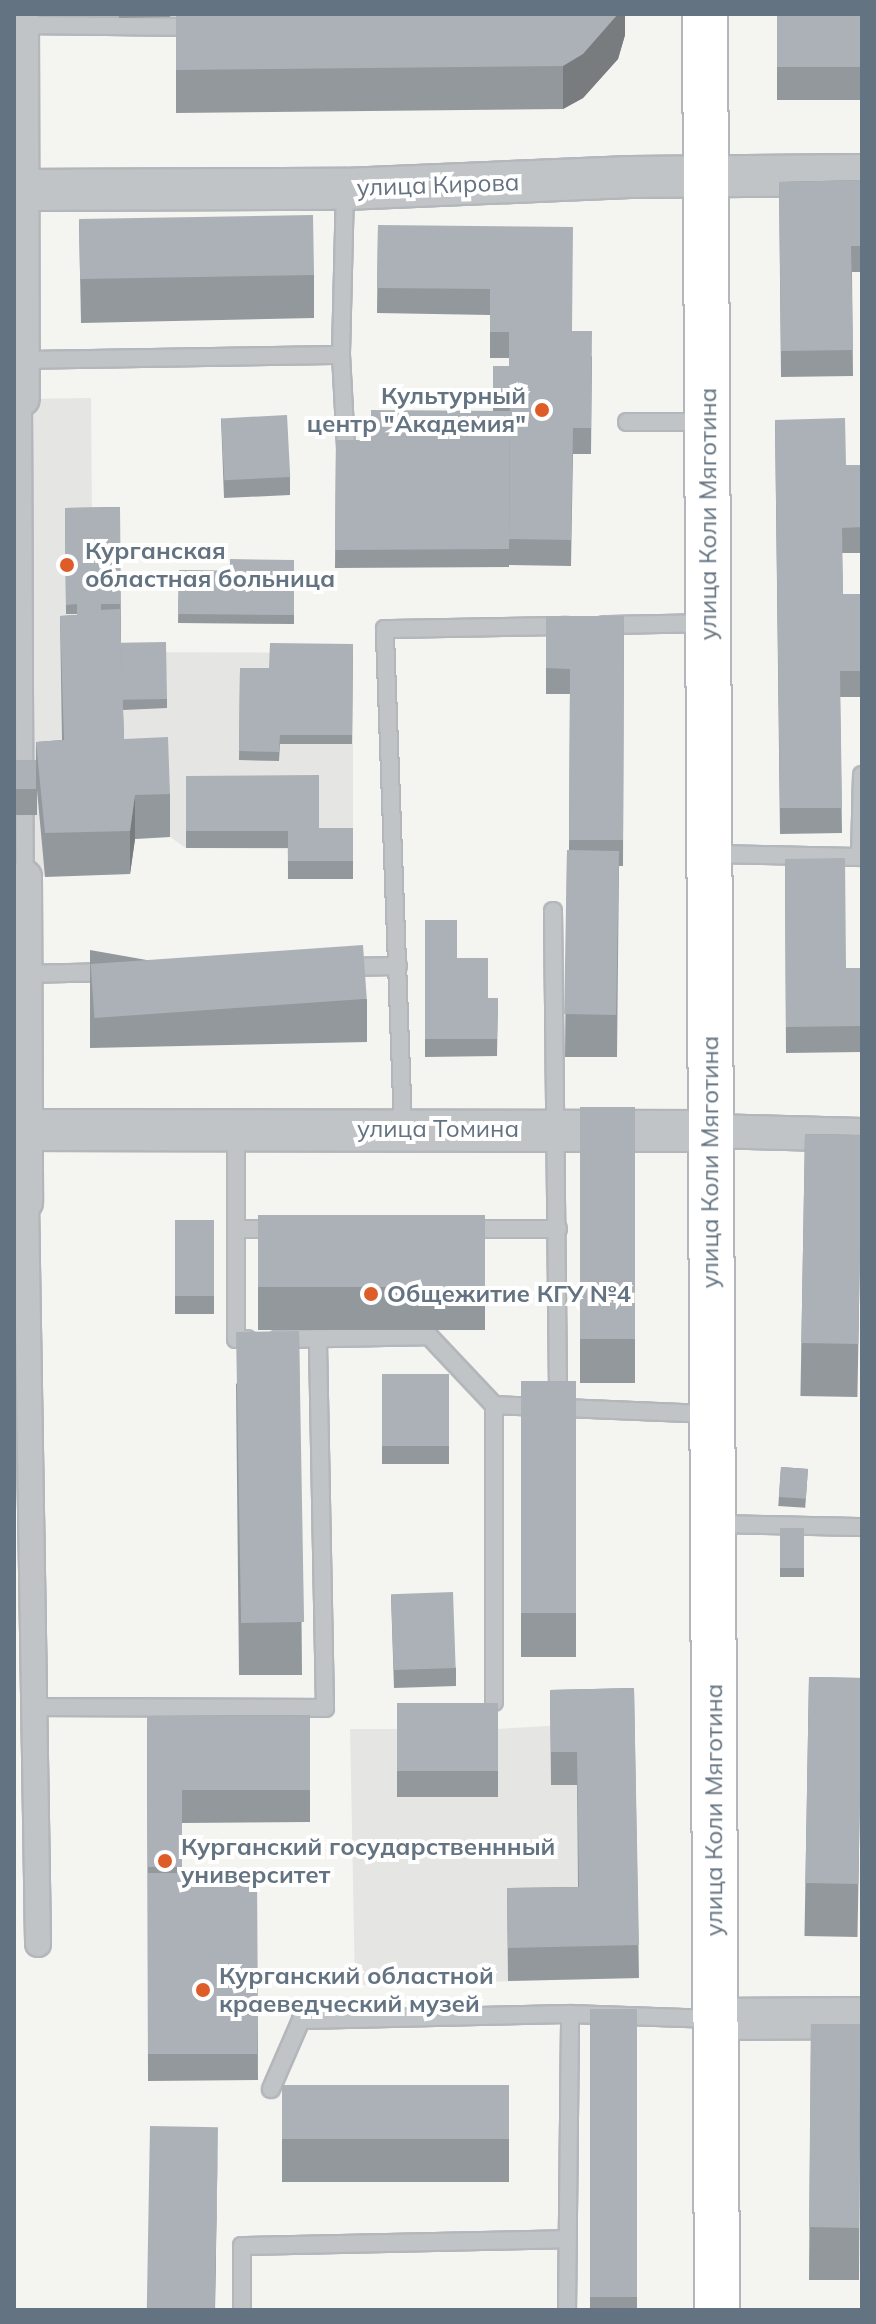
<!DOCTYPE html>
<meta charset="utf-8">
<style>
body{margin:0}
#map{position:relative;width:876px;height:2324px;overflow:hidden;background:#f4f5f1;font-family:Mulish,sans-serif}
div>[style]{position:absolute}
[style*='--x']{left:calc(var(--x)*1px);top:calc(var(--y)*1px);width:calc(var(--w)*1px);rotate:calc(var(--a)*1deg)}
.built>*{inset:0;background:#e5e6e4}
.roads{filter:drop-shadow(2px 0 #b3b7bb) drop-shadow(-2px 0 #b3b7bb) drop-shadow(0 2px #b3b7bb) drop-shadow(0 -2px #b3b7bb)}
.service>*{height:16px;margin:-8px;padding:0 8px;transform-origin:8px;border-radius:8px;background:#c0c4c7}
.pedestrian>*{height:24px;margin:-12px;padding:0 12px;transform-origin:12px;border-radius:12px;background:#c0c4c7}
.minor>*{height:32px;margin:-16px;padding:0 16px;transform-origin:16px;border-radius:16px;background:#c0c4c7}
.tertiary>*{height:40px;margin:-20px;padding:0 20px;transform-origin:20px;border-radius:20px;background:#c0c4c7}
.primary>*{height:44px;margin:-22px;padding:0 22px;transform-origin:22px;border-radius:22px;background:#fff}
.wall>*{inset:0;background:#93989d;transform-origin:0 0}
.shaded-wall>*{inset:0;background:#787c7f}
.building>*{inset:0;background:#abb1b6;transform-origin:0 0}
.dots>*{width:22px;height:22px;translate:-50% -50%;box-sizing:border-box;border:4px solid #fff;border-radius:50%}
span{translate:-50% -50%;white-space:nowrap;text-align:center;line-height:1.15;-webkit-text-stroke:8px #fff;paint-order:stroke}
.street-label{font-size:24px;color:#647381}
.poi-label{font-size:24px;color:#647381;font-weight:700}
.right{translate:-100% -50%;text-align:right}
.left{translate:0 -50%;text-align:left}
.frame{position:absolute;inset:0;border:16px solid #647381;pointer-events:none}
</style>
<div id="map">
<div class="built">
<div style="clip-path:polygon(14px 225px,23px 399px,91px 398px,92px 515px,120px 516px,120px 652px,353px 653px,353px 879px,288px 879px,287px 849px,186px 848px,170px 837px,135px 839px,130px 874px,14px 877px)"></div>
<div style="clip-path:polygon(634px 1721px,639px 1978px,355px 1985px,350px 1729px,497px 1729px)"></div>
</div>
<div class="roads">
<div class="service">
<div style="--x:22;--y:25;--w:169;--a:0.7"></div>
<div style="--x:191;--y:27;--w:13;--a:-90"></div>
<div style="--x:345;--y:189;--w:166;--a:91.4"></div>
<div style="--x:341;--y:355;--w:93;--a:86.9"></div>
<div style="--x:22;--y:360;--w:319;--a:-0.9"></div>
<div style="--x:23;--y:399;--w:478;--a:89.8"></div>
<div style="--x:627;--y:422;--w:80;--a:0"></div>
<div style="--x:604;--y:625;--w:101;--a:-1.1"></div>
<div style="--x:712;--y:854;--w:148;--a:1.2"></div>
<div style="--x:860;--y:857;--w:82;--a:-88.6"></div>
<div style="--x:553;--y:911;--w:492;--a:89.4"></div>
<div style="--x:343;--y:967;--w:55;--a:-1"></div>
<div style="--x:25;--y:974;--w:87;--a:-1.3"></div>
<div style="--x:403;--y:1127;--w:498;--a:-92.1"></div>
<div style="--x:385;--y:629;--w:180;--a:-1"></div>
<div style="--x:236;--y:1130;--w:209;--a:90"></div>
<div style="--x:236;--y:1339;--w:11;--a:0"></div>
<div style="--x:236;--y:1229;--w:42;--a:0"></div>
<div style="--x:466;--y:1229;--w:92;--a:0"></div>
<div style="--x:278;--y:1339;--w:151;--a:-1.1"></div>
<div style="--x:429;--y:1336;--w:95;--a:46.7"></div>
<div style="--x:494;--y:1405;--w:216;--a:2.4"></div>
<div style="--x:494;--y:1405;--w:297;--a:90"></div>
<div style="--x:713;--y:1524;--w:149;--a:1.2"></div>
<div style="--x:34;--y:1707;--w:291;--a:0.2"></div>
<div style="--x:325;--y:1708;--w:370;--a:-91.1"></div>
<div style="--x:271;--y:2089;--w:75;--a:-66.5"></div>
<div style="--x:301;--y:2020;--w:269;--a:-1.3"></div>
<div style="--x:242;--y:2310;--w:64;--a:-90"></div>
<div style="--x:242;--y:2246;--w:326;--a:-1.2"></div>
<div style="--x:567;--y:2310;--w:296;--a:-89.4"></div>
<div style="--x:570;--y:2014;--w:143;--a:2"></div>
</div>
<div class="pedestrian">
<div style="--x:26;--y:1202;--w:742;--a:89.07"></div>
</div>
<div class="minor">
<div style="--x:22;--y:14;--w:385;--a:89.9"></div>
<div style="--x:25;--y:877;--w:325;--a:89.8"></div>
<div style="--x:710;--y:1131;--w:152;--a:1.5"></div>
</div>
<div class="tertiary">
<div style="--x:14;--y:190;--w:331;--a:-0.2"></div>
<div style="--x:345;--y:189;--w:285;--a:-2.4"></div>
<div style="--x:630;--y:177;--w:232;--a:-0.5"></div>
<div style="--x:14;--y:1130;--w:696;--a:0.08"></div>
<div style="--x:713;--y:2019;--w:149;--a:-0.4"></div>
</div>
<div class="primary">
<div style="--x:705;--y:14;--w:2296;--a:89.7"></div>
</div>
</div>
<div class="wall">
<div style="clip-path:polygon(119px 14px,170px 14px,170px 17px,119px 18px)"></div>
<div style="clip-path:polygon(625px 14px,625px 35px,618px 59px,583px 98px,563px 109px,176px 113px,176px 15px)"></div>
<div style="left:777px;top:14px;width:85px;height:86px"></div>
<div style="clip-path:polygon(862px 180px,862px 272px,852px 272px,853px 376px,781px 377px,779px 182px)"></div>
<div style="clip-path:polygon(79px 221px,314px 275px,314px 318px,81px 323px)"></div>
<div style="clip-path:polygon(378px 225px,572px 331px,592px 357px,591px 454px,573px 454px,571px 566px,509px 565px,509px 567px,335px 568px,336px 440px,371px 440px,493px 411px,493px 366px,509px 366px,509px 358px,490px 358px,490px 315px,377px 313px)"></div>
<div style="clip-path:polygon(221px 418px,290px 477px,290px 495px,224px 498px)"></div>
<div style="clip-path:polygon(775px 420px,846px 465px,862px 465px,862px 553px,842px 553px,843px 594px,862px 594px,862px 697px,840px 697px,842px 833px,780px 834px)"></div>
<div style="clip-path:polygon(120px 507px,121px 644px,167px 699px,167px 708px,123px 710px,124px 739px,170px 794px,170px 837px,135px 839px,130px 874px,45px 877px,37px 790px,37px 815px,14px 815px,14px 760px,36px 760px,36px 742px,62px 740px,60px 616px,77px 615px,77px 614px,66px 614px,65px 508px)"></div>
<div style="clip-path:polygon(294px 560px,294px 624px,178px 623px,179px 570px,230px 571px)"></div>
<div style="clip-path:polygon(546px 616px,624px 616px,623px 866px,619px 866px,617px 1057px,565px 1057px,567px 850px,569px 850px,570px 694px,546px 694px)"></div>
<div style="clip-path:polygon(353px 644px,352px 744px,280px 744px,279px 761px,239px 760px,240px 668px,269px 668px)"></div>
<div style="clip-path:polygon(186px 776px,319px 828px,353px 828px,353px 879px,288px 879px,288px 848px,186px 848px)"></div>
<div style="clip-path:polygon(785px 859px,846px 968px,862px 968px,862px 1052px,786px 1053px)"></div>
<div style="clip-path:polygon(425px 920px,488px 998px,498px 998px,497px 1056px,425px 1057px)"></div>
<div style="clip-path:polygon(90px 950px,367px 999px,367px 1042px,90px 1048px)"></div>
<div style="left:580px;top:1107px;width:55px;height:276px"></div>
<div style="left:805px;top:1134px;width:57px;height:262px;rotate:1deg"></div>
<div style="left:258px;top:1215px;width:227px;height:115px"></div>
<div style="left:175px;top:1220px;width:39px;height:94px"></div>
<div style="clip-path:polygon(299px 1331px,302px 1675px,239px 1675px,236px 1384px)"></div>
<div style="left:382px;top:1374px;width:67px;height:90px"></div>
<div style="left:521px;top:1381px;width:55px;height:276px"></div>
<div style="left:781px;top:1467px;width:27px;height:39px;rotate:4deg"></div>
<div style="left:780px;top:1528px;width:24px;height:49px"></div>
<div style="clip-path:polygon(391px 1595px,456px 1668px,456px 1686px,394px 1688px)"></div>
<div style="left:809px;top:1677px;width:53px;height:259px;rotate:1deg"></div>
<div style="clip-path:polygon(634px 1688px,639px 1978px,508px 1981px,507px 1888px,578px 1887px,577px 1785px,551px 1785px,550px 1690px)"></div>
<div style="left:397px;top:1703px;width:101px;height:94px"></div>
<div style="clip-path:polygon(310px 1715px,310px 1822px,182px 1823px,182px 1874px,257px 1873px,258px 2080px,148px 2081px,147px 1716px)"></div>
<div style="left:590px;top:2009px;width:47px;height:301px"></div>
<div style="clip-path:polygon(811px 2024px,862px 2024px,862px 2134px,860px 2134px,859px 2280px,809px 2280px)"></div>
<div style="left:282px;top:2085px;width:227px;height:97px"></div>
</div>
<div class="shaded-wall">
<div style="clip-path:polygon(618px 14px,625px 14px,625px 35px,618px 59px,583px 98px,563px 109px,563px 66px)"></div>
<div style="clip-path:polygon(135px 795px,135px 839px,130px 874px,130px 831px)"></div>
<div style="clip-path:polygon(218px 2127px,215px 2310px,214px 2310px)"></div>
</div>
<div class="building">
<div style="clip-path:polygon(618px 14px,583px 54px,563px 66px,176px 70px,176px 15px)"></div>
<div style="left:777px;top:14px;width:85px;height:53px"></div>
<div style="clip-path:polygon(862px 180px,862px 246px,851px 246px,853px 350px,781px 351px,779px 182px)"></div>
<div style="left:313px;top:215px;width:60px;height:234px;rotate:89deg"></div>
<div style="clip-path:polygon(378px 225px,573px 227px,572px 331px,592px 331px,591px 428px,573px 428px,571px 540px,509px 539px,510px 403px,493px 403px,493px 366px,509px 366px,509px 332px,490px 332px,490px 289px,377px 288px)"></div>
<div style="clip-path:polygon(371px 410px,510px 411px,509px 549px,335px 550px,336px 440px,371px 440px)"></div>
<div style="left:287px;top:415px;width:62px;height:66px;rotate:87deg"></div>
<div style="clip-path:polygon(845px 418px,846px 465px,862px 465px,862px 527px,842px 528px,843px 594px,862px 594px,862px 671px,840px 671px,842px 808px,780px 808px,775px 420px)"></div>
<div style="clip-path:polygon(120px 507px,120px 604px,101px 604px,101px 589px,77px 590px,77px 604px,66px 605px,65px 508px)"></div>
<div style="clip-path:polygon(230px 559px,294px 560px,294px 615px,178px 614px,179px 570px,230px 571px)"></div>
<div style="clip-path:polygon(101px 589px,101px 610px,120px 609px,124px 739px,168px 737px,170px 794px,135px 795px,130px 831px,45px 833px,36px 742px,64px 740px,60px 616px,77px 615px,77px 590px)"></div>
<div style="clip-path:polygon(546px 616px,624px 616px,623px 840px,569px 840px,570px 669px,546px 668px)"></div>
<div style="left:166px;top:642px;width:57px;height:45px;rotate:89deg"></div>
<div style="clip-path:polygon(270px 643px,353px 644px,352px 735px,280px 735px,279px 752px,239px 751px,240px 668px,269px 668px)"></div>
<div style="left:14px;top:760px;width:22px;height:29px"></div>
<div style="clip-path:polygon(319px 775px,319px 828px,353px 828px,353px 861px,288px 861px,288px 831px,186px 831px,186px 776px)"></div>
<div style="left:567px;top:850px;width:52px;height:164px;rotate:1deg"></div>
<div style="clip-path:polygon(845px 858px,846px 968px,862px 968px,862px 1026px,786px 1027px,785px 859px)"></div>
<div style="clip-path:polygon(425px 920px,457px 920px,457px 958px,488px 958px,488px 998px,498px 998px,497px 1039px,425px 1039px)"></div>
<div style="left:363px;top:945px;width:54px;height:273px;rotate:86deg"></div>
<div style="left:580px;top:1107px;width:55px;height:232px"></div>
<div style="left:805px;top:1134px;width:57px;height:209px;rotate:1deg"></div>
<div style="left:258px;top:1215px;width:227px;height:72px"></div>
<div style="left:175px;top:1220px;width:39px;height:76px"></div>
<div style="left:299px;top:1331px;width:291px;height:63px;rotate:89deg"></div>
<div style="left:382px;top:1374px;width:67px;height:72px"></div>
<div style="left:521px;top:1381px;width:55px;height:232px"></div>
<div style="left:781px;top:1467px;width:27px;height:30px;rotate:4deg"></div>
<div style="left:780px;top:1528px;width:24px;height:40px"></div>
<div style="left:453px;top:1592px;width:76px;height:62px;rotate:88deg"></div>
<div style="left:809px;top:1677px;width:53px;height:206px;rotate:1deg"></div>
<div style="clip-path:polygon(634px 1688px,639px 1945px,508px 1948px,507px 1888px,579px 1887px,577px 1752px,551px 1752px,550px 1690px)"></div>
<div style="left:397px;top:1703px;width:101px;height:68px"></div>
<div style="clip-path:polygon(310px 1715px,310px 1790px,182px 1790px,182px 1867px,148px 1867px,147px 1716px)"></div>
<div style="left:257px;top:1873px;width:181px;height:109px;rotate:90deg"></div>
<div style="left:590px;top:2009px;width:47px;height:288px"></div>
<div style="clip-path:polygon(811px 2024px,862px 2024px,862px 2082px,860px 2082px,859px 2228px,809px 2227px)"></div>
<div style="left:282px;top:2085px;width:227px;height:54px"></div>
<div style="left:150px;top:2126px;width:68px;height:184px;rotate:1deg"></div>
</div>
<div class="dots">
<div style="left:542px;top:410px;background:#de5c28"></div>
<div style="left:67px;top:565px;background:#de5c28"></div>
<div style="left:371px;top:1294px;background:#de5c28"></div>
<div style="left:165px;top:1861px;background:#de5c28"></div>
<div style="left:203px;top:1990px;background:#de5c28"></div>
</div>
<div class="street-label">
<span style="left:438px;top:185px;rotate:-2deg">улица Кирова</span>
<span style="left:708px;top:514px;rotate:-90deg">улица Коли Мяготина</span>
<span style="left:438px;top:1129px">улица Томина</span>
<span style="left:710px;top:1162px;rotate:-90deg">улица Коли Мяготина</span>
<span style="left:714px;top:1810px;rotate:-90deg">улица Коли Мяготина</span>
</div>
<div class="poi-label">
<span class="right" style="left:526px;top:410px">Культурный<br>центр "Академия"</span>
<span class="left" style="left:85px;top:565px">Курганская<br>областная больница</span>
<span class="left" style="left:387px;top:1294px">Общежитие КГУ №4</span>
<span class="left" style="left:181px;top:1861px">Курганский государственнный<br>университет</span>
<span class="left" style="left:219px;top:1990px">Курганский областной<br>краеведческий музей</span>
</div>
<div class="frame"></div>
</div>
